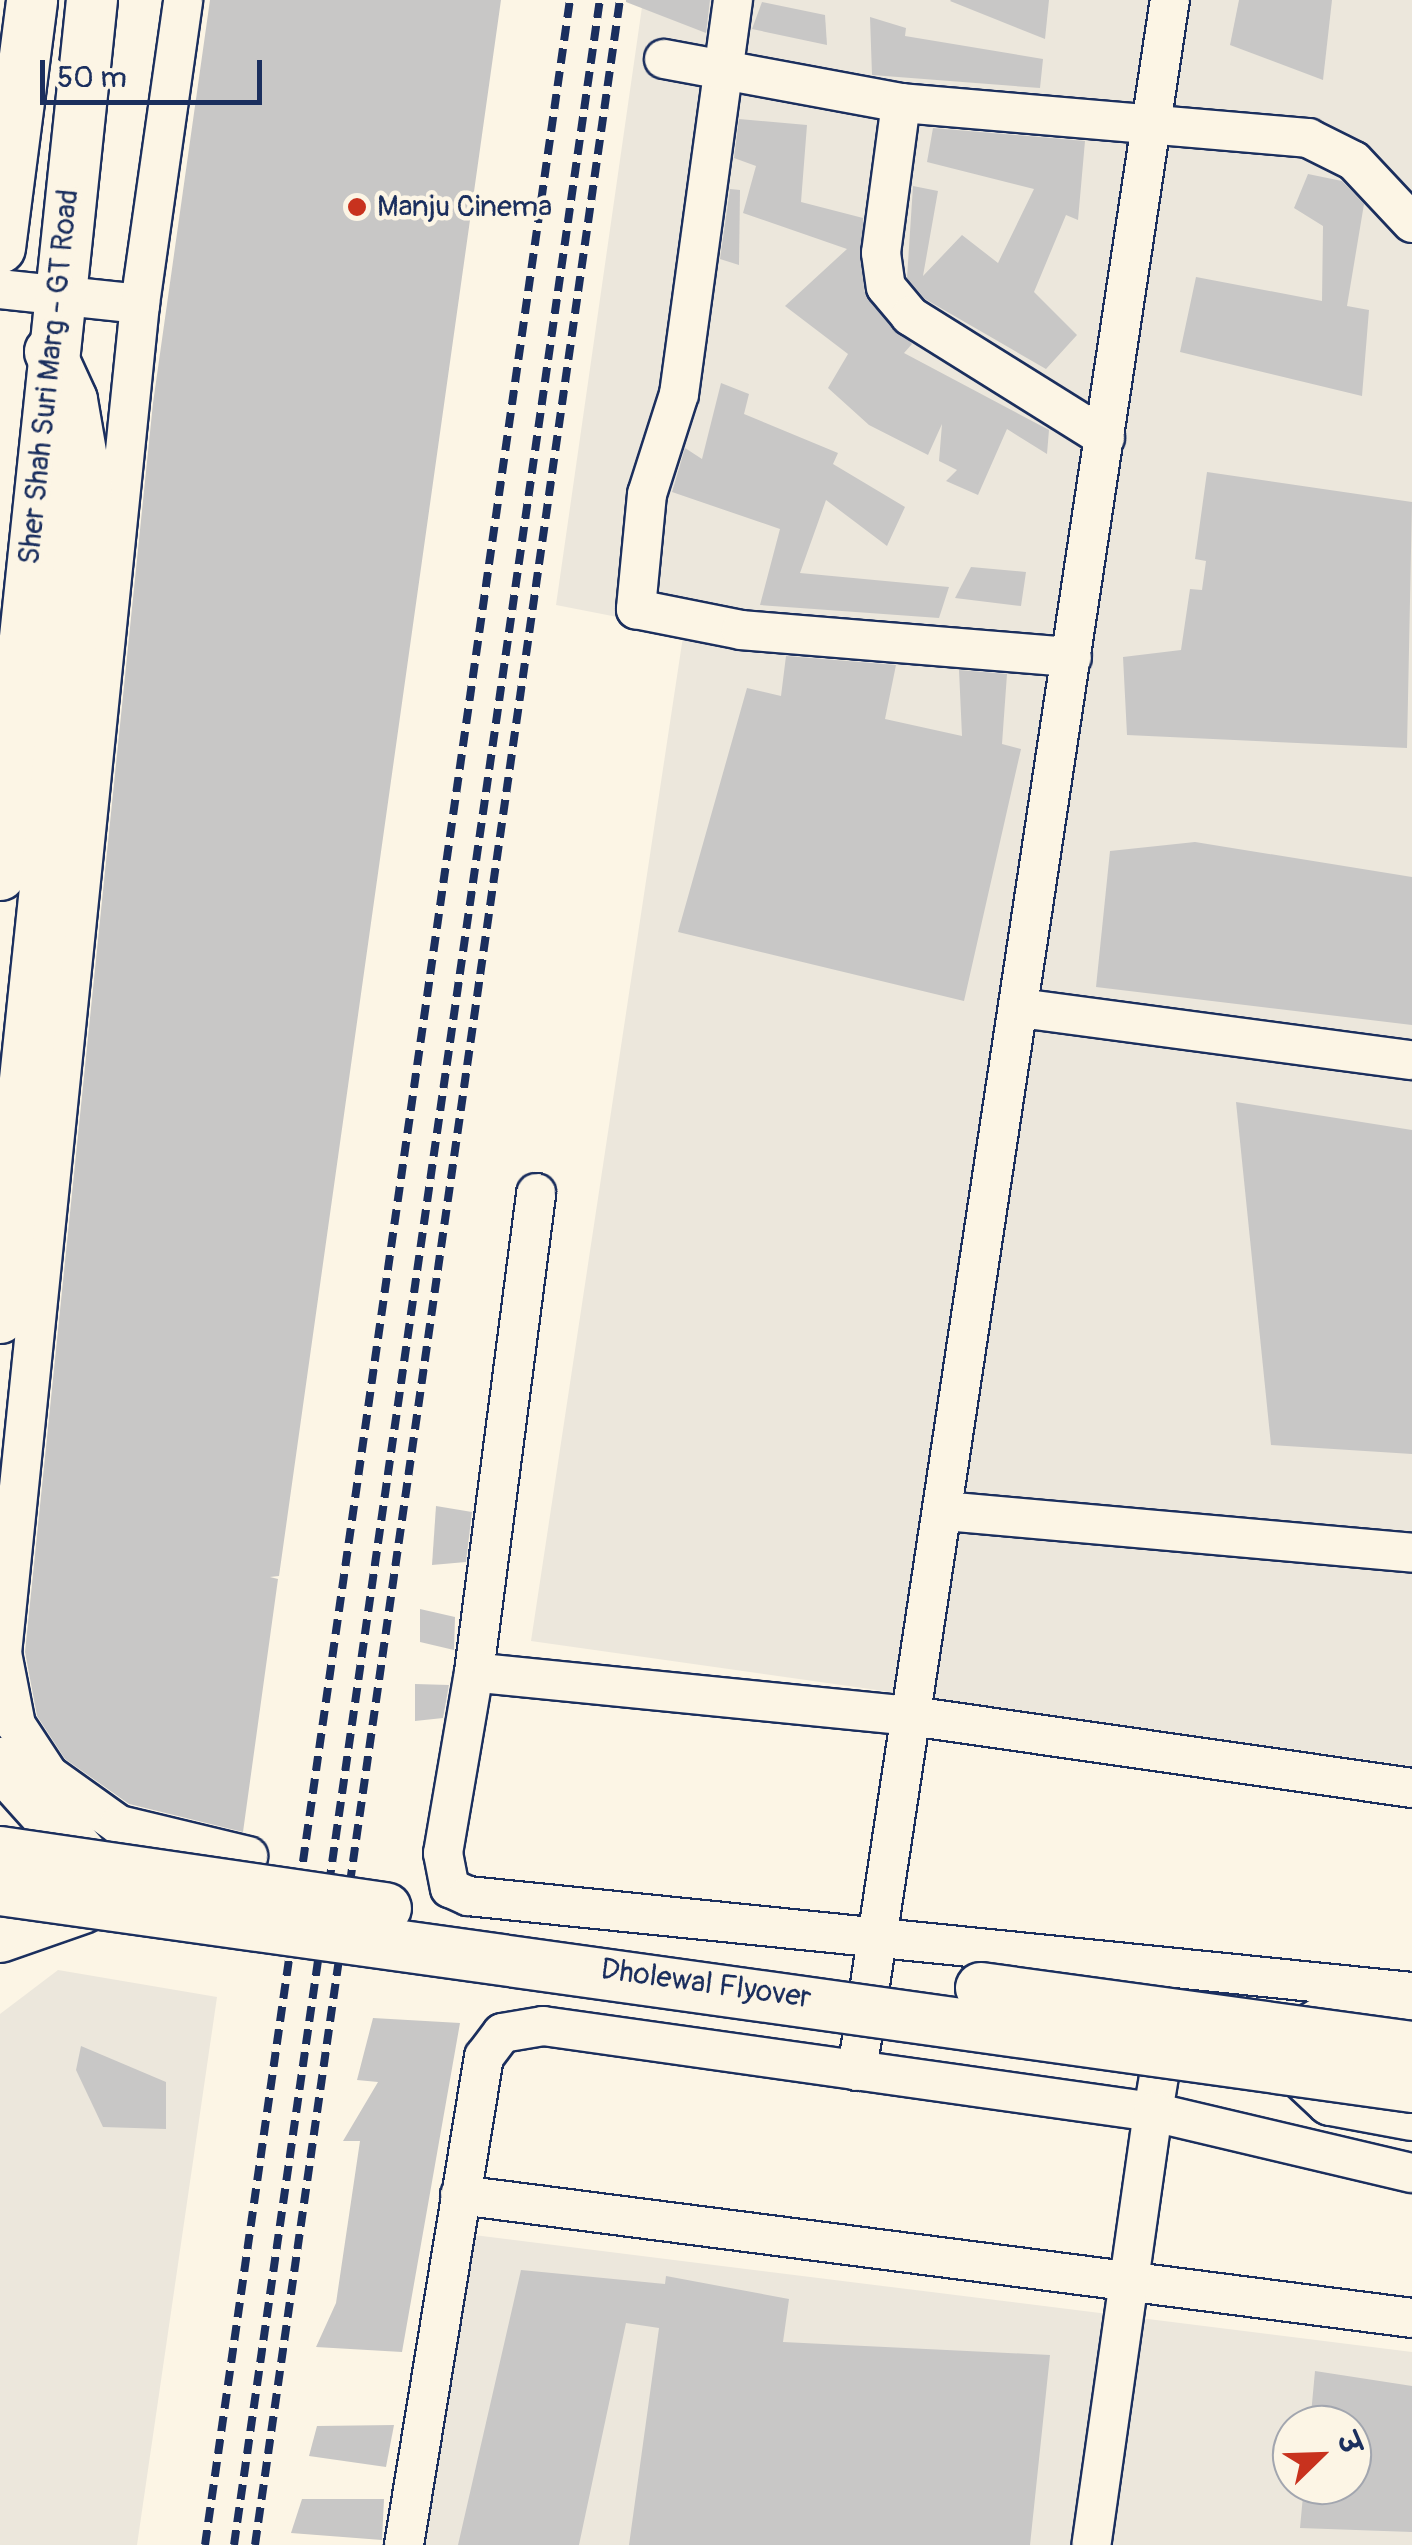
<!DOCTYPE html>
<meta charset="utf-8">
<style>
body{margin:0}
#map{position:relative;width:1412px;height:2545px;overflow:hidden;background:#fcf5e5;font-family:Pangolin,"Playpen Sans Deva",sans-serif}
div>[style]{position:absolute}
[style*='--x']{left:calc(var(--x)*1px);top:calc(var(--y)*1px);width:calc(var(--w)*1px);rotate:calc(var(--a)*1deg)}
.built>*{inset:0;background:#ece7dc}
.building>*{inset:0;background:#c8c7c6}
.roads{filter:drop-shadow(2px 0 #1b2f5e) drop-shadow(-2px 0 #1b2f5e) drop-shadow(0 2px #1b2f5e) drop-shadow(0 -2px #1b2f5e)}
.minor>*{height:38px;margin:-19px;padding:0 19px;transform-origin:19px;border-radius:19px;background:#fcf5e5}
.major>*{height:50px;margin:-25px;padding:0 25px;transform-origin:25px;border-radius:25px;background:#fcf5e5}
.rail>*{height:8px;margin-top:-4px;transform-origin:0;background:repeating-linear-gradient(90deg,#1b2f5e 0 15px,transparent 0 23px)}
.bridges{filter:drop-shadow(2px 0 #1b2f5e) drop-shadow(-2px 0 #1b2f5e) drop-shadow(0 2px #1b2f5e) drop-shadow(0 -2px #1b2f5e)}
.major-bridge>*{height:50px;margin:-25px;padding:0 25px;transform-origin:25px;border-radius:25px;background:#fcf5e5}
.dots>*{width:28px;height:28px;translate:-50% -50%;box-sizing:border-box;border:5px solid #fcf5e5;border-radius:50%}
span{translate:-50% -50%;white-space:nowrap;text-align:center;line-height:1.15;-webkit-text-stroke:9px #fcf5e5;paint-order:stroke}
.poi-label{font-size:30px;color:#1b2f5e}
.left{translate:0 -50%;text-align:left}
.street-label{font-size:30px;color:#1b2f5e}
.north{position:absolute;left:1272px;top:2405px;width:100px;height:100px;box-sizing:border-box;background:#fcf5e5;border:2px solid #a2a6af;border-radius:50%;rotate:67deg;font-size:28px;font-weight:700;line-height:40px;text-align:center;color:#1b2f5e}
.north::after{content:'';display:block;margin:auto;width:35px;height:45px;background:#c8321e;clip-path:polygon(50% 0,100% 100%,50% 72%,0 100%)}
.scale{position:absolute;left:40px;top:60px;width:222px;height:45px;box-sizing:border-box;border:5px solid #1b2f5e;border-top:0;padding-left:12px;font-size:30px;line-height:35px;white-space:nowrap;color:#1b2f5e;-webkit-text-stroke:8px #fcf5e5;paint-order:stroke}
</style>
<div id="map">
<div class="built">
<div style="clip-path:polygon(643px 0,1412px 0,1412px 1766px,531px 1641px,684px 630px,556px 605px)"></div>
<div style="clip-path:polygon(58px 1970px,217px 1997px,137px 2545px,0 2545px,0 2014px)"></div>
<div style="clip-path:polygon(evenodd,466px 2234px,1412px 2352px,1412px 2545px,419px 2545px,466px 2234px,1292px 2425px,1352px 2425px,1352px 2485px,1292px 2485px,1292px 2425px)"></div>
</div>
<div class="building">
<div style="clip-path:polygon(210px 0,501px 0,279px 1576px,270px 1577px,278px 1579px,243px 1832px,129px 1804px,65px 1759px,37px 1716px,25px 1652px,153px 403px)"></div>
<div style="clip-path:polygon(710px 0,706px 33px,626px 2px,626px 0)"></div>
<div style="clip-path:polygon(951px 0,1049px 0,1045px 39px,950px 1px)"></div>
<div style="clip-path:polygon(1239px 0,1332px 0,1323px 80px,1230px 45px)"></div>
<div style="clip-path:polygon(762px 2px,825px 15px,827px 45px,752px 29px)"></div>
<div style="clip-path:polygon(870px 17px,906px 28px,905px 36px,1043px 59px,1040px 88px,872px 75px)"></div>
<div style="clip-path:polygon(739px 119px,807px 125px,801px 202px,863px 218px,864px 291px,912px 344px,904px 353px,1049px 430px,1047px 454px,1007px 429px,978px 495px,946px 481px,957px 470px,939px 461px,942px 424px,928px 455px,869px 425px,828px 388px,848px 354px,785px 306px,847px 249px,743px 213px,756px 166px,734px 158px)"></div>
<div style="clip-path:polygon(933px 128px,1085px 141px,1078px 220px,1066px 215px,1034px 292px,1077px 335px,1046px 369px,925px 299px,907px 278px,913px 186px,938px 191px,923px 276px,962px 235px,998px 263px,1034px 189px,927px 162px)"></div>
<div style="clip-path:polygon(1308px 174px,1342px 181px,1364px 204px,1347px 306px,1369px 310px,1362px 396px,1180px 352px,1196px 277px,1322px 301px,1323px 226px,1294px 208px)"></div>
<div style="clip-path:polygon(730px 189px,740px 190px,739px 265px,720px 259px)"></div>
<div style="clip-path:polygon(721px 383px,749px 394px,744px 414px,838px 453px,833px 464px,905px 507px,887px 546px,826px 500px,800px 573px,949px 587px,939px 618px,760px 605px,780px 529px,672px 492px,685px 448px,702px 459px)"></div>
<div style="clip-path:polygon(1207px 472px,1412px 502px,1407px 748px,1127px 735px,1123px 657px,1181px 650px,1190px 589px,1202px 590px,1206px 561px,1195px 559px)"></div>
<div style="clip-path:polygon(971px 567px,1026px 572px,1021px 606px,955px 598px)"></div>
<div style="clip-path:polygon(786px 656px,896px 665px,885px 719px,962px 736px,959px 670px,1007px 674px,1002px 744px,1021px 749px,964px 1001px,678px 932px,747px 688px,781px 696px)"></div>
<div style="clip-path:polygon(1195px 842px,1412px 877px,1412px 1025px,1096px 987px,1110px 851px)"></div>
<div style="clip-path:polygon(1236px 1102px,1412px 1130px,1412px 1454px,1271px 1445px)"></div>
<div style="clip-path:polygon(436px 1506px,472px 1512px,466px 1562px,432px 1565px)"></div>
<div style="clip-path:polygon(420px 1609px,455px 1617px,454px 1650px,420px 1642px)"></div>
<div style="clip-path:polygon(415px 1684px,449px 1685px,443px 1718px,415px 1721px)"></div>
<div style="clip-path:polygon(373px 2018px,460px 2023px,402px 2352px,316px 2347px,336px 2303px,360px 2141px,343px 2141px,378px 2082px,357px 2080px)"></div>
<div style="clip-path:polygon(81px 2046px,166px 2082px,166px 2129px,103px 2127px,76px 2070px)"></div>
<div style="clip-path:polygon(521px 2270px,665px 2284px,666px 2276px,789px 2299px,783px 2342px,1050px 2355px,1030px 2545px,629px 2545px,659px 2328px,626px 2323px,579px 2545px,458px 2545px)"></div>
<div style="clip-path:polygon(1315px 2371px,1412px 2386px,1412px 2532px,1300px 2528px,1304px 2485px,1352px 2485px,1352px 2425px,1310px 2425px)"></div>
<div style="clip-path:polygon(394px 2425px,386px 2467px,309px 2456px,317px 2426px)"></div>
<div style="clip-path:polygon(302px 2499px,384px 2499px,382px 2540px,291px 2533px)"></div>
</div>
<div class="roads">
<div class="minor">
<div style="--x:733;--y:0;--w:398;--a:97.8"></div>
<div style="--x:679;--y:394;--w:105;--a:107.7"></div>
<div style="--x:647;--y:494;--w:116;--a:95.5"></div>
<div style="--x:636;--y:609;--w:107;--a:11.3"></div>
<div style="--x:741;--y:630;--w:332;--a:4.7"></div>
<div style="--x:664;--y:59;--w:241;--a:10.5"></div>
<div style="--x:901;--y:103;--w:409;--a:4.9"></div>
<div style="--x:1308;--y:138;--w:51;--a:26.6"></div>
<div style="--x:1354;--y:161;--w:85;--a:46.9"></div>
<div style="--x:901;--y:103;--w:151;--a:97.6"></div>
<div style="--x:881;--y:253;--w:34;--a:82"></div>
<div style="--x:886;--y:287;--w:38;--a:50"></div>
<div style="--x:910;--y:316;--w:230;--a:32"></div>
<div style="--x:0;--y:289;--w:141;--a:6.1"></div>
<div style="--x:140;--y:304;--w:307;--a:-81.9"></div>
<div style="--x:140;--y:304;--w:1356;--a:95.84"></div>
<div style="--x:2;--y:1653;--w:73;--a:79"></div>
<div style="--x:16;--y:1725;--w:60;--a:56.6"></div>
<div style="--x:49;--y:1775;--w:86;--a:35.5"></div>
<div style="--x:119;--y:1825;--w:133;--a:13.5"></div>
<div style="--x:1020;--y:1008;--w:395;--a:7.6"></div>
<div style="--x:945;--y:1511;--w:469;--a:5.1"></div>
<div style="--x:474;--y:1672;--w:483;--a:-82.6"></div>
<div style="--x:1412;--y:1788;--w:506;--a:-171.82"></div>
<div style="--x:911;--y:1716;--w:439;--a:-174.3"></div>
<div style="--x:474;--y:1672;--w:184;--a:99.7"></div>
<div style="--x:443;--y:1853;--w:36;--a:79"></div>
<div style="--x:450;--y:1888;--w:20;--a:24"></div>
<div style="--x:468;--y:1896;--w:949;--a:5.81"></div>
<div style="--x:1167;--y:2029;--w:84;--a:99.6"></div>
<div style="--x:1153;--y:2112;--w:266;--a:13.3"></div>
<div style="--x:857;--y:2071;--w:2095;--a:-81.41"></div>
<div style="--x:460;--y:2195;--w:960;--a:7.36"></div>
<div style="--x:404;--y:2545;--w:495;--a:-80.7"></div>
<div style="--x:484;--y:2057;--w:30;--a:-53"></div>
<div style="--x:502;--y:2033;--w:42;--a:-9.7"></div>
<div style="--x:543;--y:2026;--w:616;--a:8.02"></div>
<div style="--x:1153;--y:2112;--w:437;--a:98.1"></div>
</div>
<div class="major">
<div style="--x:0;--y:248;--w:250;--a:-82.6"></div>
<div style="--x:0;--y:875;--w:880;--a:-84"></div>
<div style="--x:0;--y:1318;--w:836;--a:-84.02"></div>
<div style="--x:87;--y:487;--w:88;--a:-99.8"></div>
<div style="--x:72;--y:400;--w:53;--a:-114.6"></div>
<div style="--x:0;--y:1763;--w:142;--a:48.1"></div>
<div style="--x:0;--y:1937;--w:88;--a:-19.3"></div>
<div style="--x:1307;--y:2032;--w:44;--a:-31.9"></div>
<div style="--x:1344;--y:2009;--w:69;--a:8.4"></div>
<div style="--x:1299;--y:2070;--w:44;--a:43.2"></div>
<div style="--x:1331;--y:2100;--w:82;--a:10.5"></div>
</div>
</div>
<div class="rail">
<div style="--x:205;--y:2545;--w:2571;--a:-81.84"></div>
<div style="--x:234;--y:2545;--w:2571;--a:-81.82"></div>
<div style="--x:255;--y:2545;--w:2571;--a:-81.84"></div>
</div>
<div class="bridges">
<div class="major-bridge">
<div style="--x:0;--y:1852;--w:390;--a:8.3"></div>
<div style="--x:0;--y:1890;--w:1426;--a:7.94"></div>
<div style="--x:981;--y:1988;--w:435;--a:7.8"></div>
</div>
</div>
<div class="dots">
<div style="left:357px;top:207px;background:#c8321e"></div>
</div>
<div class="poi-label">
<span class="left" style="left:377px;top:207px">Manju Cinema</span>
</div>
<div class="street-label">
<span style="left:49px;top:377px;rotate:-84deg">Sher Shah Suri Marg - GT Road</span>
<span style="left:706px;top:1984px;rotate:8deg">Dholewal Flyover</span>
</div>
<div class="north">उ</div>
<div class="scale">50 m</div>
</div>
